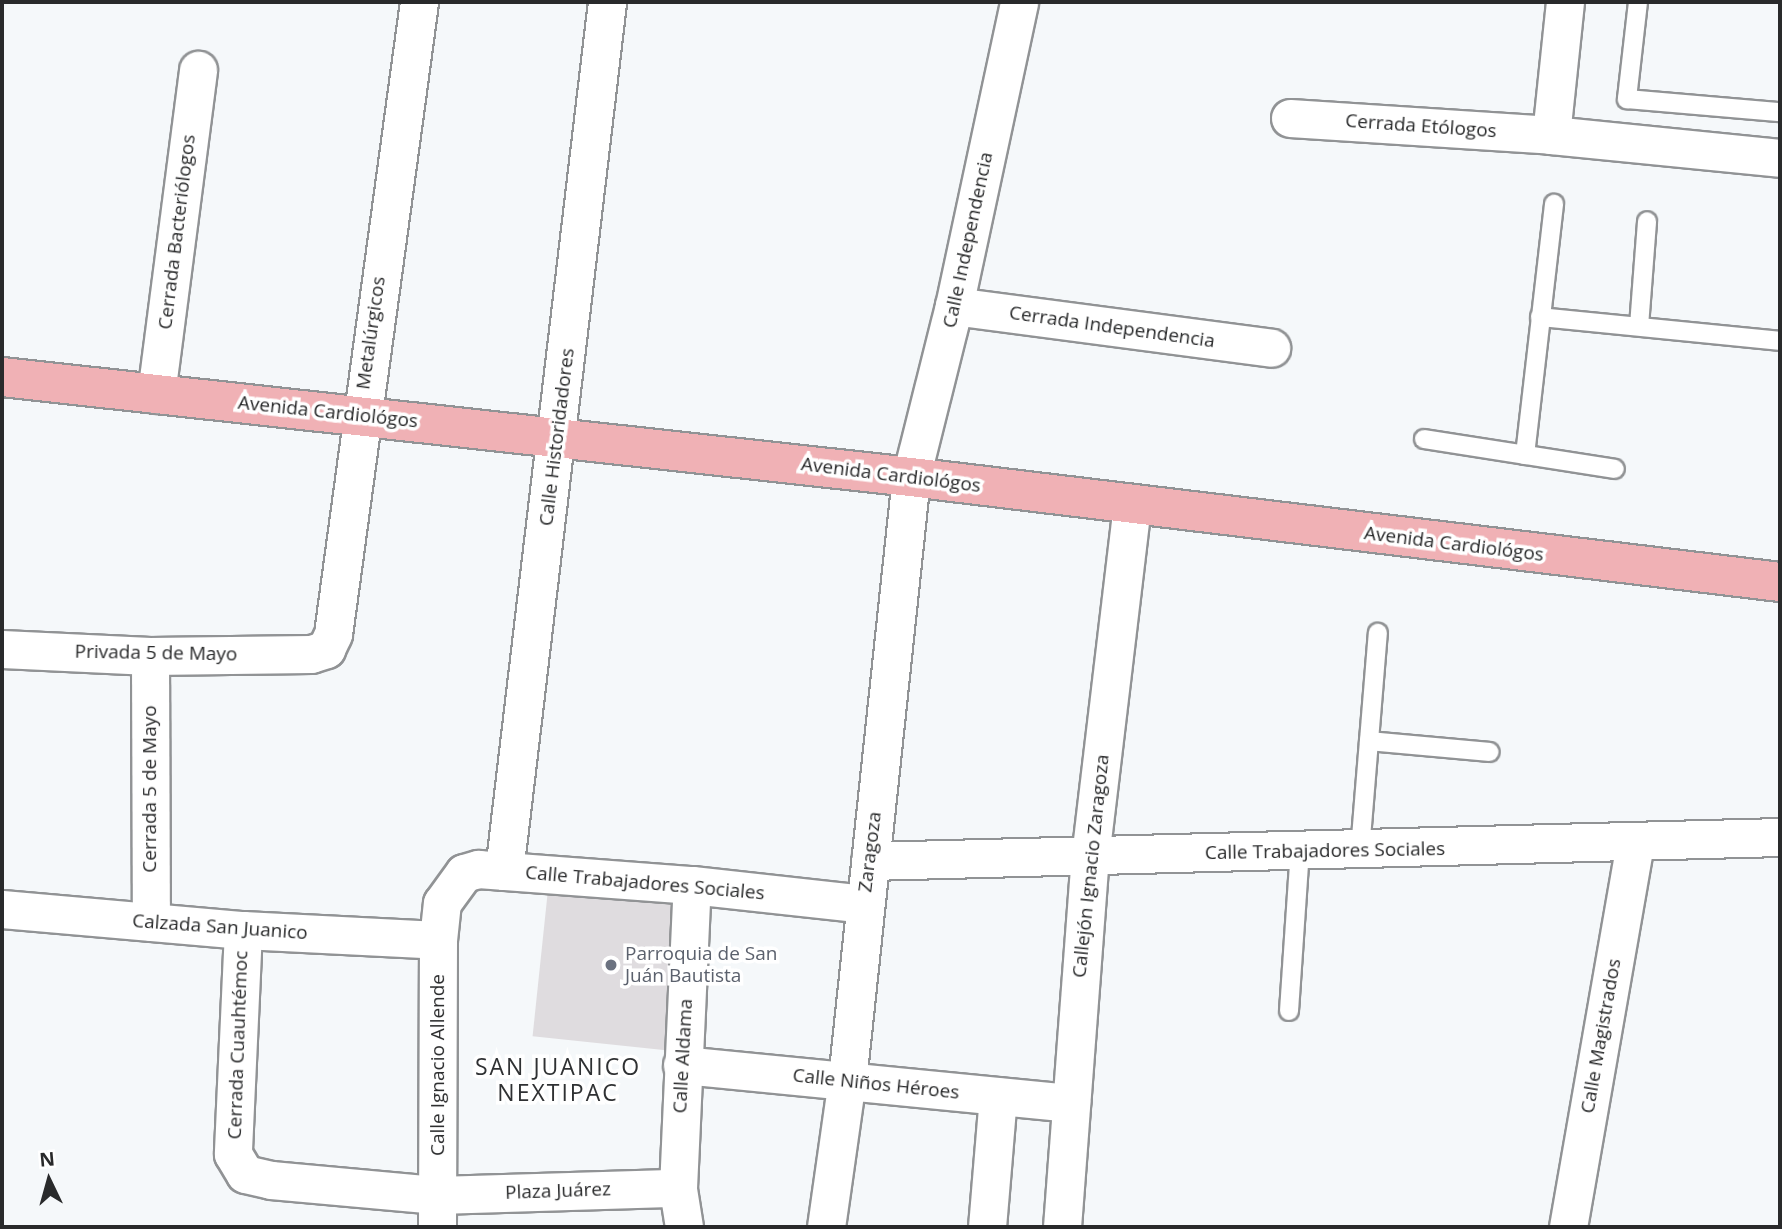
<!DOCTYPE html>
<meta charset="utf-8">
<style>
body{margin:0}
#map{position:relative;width:1782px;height:1229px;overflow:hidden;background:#f5f8fa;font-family:"Open Sans",sans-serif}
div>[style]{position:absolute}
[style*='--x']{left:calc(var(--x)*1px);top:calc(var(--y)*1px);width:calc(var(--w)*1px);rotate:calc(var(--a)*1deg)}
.building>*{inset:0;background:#dfdcdf;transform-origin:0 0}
.roads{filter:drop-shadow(2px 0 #919395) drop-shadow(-2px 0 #919395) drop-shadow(0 2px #919395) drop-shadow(0 -2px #919395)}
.lane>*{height:18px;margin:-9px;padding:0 9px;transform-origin:9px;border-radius:9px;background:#fff}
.street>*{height:37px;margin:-18.5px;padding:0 18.5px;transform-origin:18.5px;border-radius:18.5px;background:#fff}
.primary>*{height:38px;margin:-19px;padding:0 19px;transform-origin:19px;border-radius:19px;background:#f0b1b5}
.dots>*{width:19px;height:19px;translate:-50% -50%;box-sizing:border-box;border:4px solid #fff;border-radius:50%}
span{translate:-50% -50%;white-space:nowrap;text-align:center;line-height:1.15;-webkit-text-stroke:7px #fff;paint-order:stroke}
.street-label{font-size:19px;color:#292a2b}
.worship-label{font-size:19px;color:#5b616d}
.left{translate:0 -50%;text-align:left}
.quarter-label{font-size:23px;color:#2f3133;letter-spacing:2px}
.frame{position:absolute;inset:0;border:4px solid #292a2b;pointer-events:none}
.north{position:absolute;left:14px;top:1145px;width:70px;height:70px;-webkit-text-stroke:5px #fff;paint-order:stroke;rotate:355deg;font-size:19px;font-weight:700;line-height:28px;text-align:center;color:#292a2b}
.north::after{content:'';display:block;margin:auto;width:24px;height:32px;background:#292a2b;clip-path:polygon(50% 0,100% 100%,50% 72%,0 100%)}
</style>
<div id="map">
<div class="building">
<div style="left:549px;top:880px;width:134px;height:157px;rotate:6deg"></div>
</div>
<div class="roads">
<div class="lane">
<div style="--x:1638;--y:2;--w:98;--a:96.5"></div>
<div style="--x:1627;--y:99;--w:154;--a:4.9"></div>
<div style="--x:1540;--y:317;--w:241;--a:5.7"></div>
<div style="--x:1639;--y:326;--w:105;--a:-85.6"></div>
<div style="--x:1424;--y:439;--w:193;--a:8.9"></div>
<div style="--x:1525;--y:455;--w:253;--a:-83.4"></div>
<div style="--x:1369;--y:741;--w:121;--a:5.2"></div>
<div style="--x:1360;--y:850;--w:218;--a:-85.3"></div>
<div style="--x:1289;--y:1011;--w:160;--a:-86.1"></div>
</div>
<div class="street">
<div style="--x:1290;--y:118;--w:262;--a:3.7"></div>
<div style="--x:1551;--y:135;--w:230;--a:5.7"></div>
<div style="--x:1551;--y:135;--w:134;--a:-84"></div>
<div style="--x:954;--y:306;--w:320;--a:7.5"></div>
<div style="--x:156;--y:394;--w:327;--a:-82.6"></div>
<div style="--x:2;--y:649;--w:148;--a:2.7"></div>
<div style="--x:150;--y:656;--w:161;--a:-0.7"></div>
<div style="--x:311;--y:654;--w:16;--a:-18"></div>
<div style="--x:326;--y:649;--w:17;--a:-65"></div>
<div style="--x:333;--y:634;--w:638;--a:-82.25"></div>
<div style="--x:150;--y:656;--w:266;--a:89.8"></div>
<div style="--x:870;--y:861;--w:910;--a:-1.51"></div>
<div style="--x:504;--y:871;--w:875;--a:-83.24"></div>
<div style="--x:2;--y:909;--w:242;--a:5"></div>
<div style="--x:243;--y:930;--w:195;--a:2.9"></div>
<div style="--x:243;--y:930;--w:224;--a:92.6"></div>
<div style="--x:233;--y:1154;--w:23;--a:59"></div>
<div style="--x:245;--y:1174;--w:27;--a:13"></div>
<div style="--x:271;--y:1180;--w:167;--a:5.2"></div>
<div style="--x:437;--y:1195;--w:241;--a:-1.7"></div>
<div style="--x:682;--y:1065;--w:391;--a:5.6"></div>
<div style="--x:437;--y:1227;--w:287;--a:-89.8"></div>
<div style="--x:438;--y:940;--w:37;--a:-84"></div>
<div style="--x:442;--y:903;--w:37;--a:-54"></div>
<div style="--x:464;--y:873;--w:15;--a:-16"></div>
<div style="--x:478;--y:869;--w:215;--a:4.3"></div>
<div style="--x:692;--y:885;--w:173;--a:6.3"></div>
<div style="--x:684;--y:1227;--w:39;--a:-99"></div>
<div style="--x:678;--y:1188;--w:303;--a:-87.4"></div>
<div style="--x:826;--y:1227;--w:148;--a:-81.9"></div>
<div style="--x:847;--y:1080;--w:606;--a:-83.94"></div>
<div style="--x:911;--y:477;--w:176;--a:-75.9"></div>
<div style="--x:954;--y:306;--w:311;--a:-77.9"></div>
<div style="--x:987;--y:1227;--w:131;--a:-85.2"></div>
<div style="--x:1062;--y:1227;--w:371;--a:-85.7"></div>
<div style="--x:1090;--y:857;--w:354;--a:-83.2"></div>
<div style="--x:1568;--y:1227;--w:389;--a:-80.1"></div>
</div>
<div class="primary">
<div style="--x:2;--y:377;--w:914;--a:6.28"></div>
<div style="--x:911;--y:477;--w:875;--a:6.89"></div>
</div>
</div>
<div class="dots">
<div style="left:611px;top:965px;background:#6b7280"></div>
</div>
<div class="street-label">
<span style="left:1421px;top:126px;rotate:4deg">Cerrada Etólogos</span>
<span style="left:177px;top:232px;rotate:-83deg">Cerrada Bacteriólogos</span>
<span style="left:968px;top:240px;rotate:-78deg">Calle Independencia</span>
<span style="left:1112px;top:327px;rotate:8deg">Cerrada Independencia</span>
<span style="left:371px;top:333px;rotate:-82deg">Metalúrgicos</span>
<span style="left:328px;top:412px;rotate:6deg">Avenida Cardiológos</span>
<span style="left:557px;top:437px;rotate:-83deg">Calle Historidadores</span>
<span style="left:891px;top:475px;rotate:7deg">Avenida Cardiológos</span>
<span style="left:1454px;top:544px;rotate:7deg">Avenida Cardiológos</span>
<span style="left:156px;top:653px;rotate:1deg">Privada 5 de Mayo</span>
<span style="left:150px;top:789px;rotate:-90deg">Cerrada 5 de Mayo</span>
<span style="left:1325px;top:851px;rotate:-1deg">Calle Trabajadores Sociales</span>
<span style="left:870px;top:852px;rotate:-83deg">Zaragoza</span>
<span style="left:1091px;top:866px;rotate:-84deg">Callejón Ignacio Zaragoza</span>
<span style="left:645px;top:883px;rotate:5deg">Calle Trabajadores Sociales</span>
<span style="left:220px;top:927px;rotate:4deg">Calzada San Juanico</span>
<span style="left:1601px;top:1036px;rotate:-80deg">Calle Magistrados</span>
<span style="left:238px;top:1045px;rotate:-88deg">Cerrada Cuauhtémoc</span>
<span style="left:683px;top:1056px;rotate:-87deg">Calle Aldama</span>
<span style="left:438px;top:1065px;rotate:-90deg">Calle Ignacio Allende</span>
<span style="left:876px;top:1084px;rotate:6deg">Calle Niños Héroes</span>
<span style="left:558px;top:1191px;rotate:-2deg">Plaza Juárez</span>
</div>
<div class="worship-label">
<span class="left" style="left:625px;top:965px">Parroquia de San<br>Juán Bautista</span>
</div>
<div class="quarter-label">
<span style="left:558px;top:1079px">SAN JUANICO<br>NEXTIPAC</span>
</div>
<div class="frame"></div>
<div class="north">N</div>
</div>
